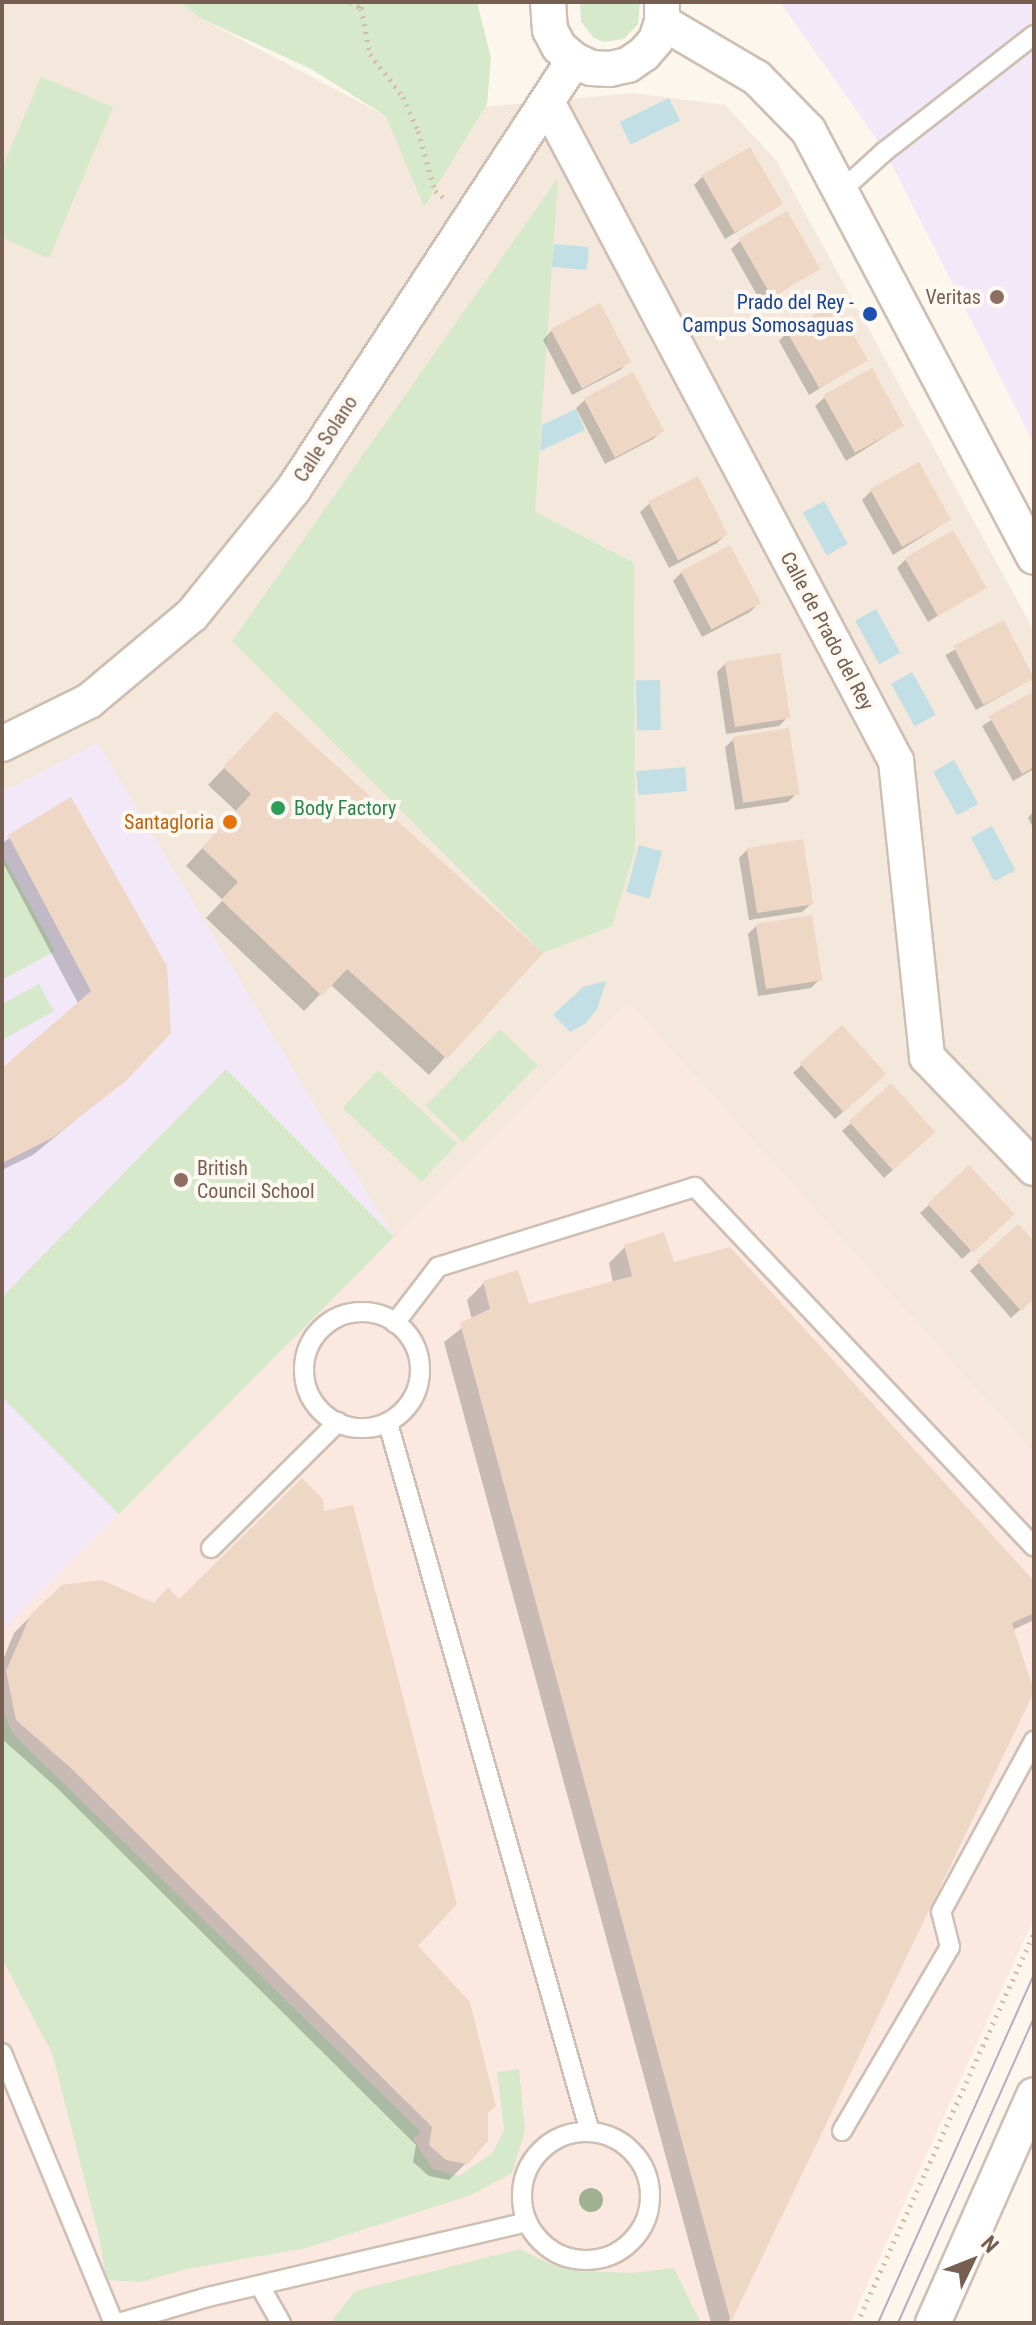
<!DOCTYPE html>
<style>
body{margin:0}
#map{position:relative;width:1036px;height:2325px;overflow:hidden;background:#fcf6ec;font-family:"Roboto Condensed",sans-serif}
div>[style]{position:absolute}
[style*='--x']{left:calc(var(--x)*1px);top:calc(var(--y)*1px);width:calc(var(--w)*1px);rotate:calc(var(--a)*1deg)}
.residential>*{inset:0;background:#f3e8db}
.commercial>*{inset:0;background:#fbe9e1}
.education>*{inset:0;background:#f3e8f8}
.green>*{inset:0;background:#d6e9cb;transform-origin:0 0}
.water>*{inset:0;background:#c1dfe5;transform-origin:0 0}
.shadow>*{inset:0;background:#0003;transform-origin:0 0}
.building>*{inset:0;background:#efd7c6;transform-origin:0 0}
.path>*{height:5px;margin-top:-2.5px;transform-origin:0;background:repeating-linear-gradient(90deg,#d5baa8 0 2px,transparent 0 8px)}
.roads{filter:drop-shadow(2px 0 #cebfb2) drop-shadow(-2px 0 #cebfb2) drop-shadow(0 2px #cebfb2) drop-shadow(0 -2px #cebfb2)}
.service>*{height:18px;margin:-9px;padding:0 9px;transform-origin:9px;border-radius:9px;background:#fff}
.service>.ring{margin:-9px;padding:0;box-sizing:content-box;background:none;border:18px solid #fff;border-radius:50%}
.minor>*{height:34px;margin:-17px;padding:0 17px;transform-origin:17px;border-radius:17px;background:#fff}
.tram>*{height:2px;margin:-1px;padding:0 1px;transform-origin:1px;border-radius:1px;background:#baaac6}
.trees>*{width:24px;height:24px;margin:-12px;border-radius:50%;background:#a1b292}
.dots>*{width:22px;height:22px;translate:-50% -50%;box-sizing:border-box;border:4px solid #fefaf3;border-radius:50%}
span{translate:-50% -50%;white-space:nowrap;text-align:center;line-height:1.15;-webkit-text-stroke:8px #fefaf3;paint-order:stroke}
.education-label{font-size:20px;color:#785e54}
.right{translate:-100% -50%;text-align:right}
.left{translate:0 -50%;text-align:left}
.transit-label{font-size:20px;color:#164399}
.street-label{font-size:20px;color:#765e50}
.leisure-label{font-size:20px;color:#27864d}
.food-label{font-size:20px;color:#c56008}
.frame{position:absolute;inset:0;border:4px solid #765e50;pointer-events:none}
.north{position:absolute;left:932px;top:2221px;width:80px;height:80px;-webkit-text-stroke:6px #fefaf3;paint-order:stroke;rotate:47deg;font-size:22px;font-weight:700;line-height:32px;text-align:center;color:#765e50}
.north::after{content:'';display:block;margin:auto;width:28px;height:36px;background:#765e50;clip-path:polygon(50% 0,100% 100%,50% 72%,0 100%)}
</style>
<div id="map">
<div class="residential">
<div style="clip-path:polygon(2px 2px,179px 2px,202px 19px,386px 116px,633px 93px,725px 105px,776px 160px,1034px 631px,1034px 1453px,629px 1003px,2px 1631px)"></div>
</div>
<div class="commercial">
<div style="clip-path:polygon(629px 1003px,1034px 1453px,1034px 1918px,850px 2323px,2px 2323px,2px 1631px)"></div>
</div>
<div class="education">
<div style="clip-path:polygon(780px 2px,1034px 2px,1034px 444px,885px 151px)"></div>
<div style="clip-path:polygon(98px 743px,394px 1237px,2px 1631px,2px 792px)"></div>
</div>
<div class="green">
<div style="clip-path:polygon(179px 2px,477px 2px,491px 58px,487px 104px,424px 207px,386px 116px,311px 69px,202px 19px)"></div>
<div style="clip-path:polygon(580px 2px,640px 2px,638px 24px,624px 39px,604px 42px,594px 38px,581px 22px)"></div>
<div style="clip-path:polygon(41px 77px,113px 107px,49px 258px,2px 238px,2px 168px)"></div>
<div style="clip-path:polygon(558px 178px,535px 512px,634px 563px,635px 850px,612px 926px,543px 953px,232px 641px)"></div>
<div style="clip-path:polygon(2px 854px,55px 951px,2px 980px)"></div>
<div style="clip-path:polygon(39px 984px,54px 1011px,2px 1040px,2px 1004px)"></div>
<div style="left:500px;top:1029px;width:52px;height:107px;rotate:44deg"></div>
<div style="clip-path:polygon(226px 1069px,394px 1237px,119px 1514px,2px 1397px,2px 1297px)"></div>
<div style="left:378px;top:1070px;width:108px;height:52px;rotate:43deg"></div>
<div style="clip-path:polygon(2px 1708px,13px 1734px,421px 2132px,413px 2139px,433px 2169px,459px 2176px,492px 2153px,504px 2130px,497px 2072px,519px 2069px,525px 2130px,512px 2173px,471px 2195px,306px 2248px,187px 2269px,140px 2282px,106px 2280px,100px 2240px,52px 2053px,2px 1959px)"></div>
<div style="clip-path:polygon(520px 2249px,550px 2264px,587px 2271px,632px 2273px,674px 2268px,701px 2323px,330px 2323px,355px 2291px)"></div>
</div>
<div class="water">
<div style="left:669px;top:98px;width:25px;height:55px;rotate:64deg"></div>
<div style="left:554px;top:244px;width:35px;height:23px;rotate:5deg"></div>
<div style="clip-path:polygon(576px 409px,585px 430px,540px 451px,542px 425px)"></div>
<div style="left:824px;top:501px;width:49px;height:24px;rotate:61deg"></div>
<div style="left:876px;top:609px;width:50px;height:24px;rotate:61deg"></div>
<div style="left:912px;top:672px;width:49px;height:24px;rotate:61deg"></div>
<div style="left:660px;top:680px;width:50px;height:24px;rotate:89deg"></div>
<div style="left:954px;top:760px;width:50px;height:24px;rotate:61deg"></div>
<div style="left:685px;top:767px;width:24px;height:49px;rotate:85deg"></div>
<div style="left:992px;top:826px;width:50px;height:24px;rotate:62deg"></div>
<div style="left:639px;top:845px;width:24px;height:49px;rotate:15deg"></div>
<div style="clip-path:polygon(606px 981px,597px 1009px,585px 1024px,570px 1032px,553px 1015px,583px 987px)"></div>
</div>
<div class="shadow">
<div style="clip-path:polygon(703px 176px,781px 204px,725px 239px,694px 185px)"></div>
<div style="clip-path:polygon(740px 241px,817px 269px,762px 304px,731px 249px)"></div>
<div style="clip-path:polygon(551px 331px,629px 362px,620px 370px,572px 395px,543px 340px)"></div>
<div style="clip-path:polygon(788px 332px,866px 360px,809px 395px,779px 341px)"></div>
<div style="clip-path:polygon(824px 398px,902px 426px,846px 461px,815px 406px)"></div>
<div style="clip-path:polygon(585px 400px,662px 431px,653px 439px,605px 464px,576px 408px)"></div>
<div style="clip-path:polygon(697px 479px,726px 534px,717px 543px,669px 568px,640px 512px,649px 504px)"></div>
<div style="clip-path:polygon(871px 491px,949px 520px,893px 555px,862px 500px)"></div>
<div style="clip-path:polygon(906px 559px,983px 587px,928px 622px,897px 568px)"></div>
<div style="clip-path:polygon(681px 573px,759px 603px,750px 612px,702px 637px,673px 581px)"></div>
<div style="left:1003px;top:623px;width:63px;height:66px;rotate:61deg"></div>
<div style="clip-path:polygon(726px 663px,788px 717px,779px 726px,726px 734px,717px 672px)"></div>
<div style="clip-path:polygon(1034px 693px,1034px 769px,1013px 781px,982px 726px)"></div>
<div style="clip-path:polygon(260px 730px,540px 953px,429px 1075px,330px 984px,304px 1011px,206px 918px,223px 900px,186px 866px,236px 811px,208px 785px)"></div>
<div style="clip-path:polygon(734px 739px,797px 793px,788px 802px,735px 810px,725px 747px)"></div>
<div style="clip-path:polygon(70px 800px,124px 1080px,33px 1155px,2px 1170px,2px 1070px,79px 1005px,2px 861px,2px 843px)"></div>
<div style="clip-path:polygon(1034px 811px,1034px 829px,1028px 818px)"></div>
<div style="clip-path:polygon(748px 849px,811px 904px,802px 912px,749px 920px,739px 858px)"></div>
<div style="clip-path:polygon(757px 925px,820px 979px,811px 988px,758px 996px,748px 934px)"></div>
<div style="clip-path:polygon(841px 1028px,875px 1083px,835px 1119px,793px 1073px)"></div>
<div style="clip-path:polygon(851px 1123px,924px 1141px,884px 1178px,842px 1131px)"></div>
<div style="clip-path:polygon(929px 1205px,1002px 1223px,962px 1259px,920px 1213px)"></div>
<div style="clip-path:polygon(1018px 1226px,1034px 1244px,1034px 1297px,1011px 1318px,970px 1271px)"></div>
<div style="clip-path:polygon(625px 1247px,1034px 1583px,1034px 1620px,1013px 1630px,1033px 1689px,728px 2323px,711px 2323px,444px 1342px,472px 1320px,467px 1300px,484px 1283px,528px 1306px,613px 1283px,609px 1263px)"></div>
<div style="clip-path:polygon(32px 1615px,416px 1946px,494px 2106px,486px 2114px,466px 2163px,449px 2180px,429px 2176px,413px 2162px,416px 2145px,55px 1786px,2px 1739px,2px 1662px,14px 1633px)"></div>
</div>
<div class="building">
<div style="left:750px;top:147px;width:66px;height:56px;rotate:60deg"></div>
<div style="left:787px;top:211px;width:67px;height:56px;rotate:60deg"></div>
<div style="left:600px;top:303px;width:67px;height:56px;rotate:62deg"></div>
<div style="left:835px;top:303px;width:66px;height:56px;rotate:60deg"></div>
<div style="left:872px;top:368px;width:66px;height:56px;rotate:61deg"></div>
<div style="left:633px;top:372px;width:67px;height:56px;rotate:62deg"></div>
<div style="left:919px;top:462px;width:66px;height:56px;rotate:61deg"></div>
<div style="left:698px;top:476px;width:66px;height:56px;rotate:63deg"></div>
<div style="left:953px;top:530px;width:67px;height:56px;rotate:60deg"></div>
<div style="left:730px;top:545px;width:66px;height:56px;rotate:62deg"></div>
<div style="left:1004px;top:620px;width:66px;height:57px;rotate:63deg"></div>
<div style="left:780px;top:653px;width:66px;height:56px;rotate:81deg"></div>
<div style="clip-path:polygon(1034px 691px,1034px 767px,1022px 774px,989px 716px)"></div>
<div style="clip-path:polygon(276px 711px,543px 953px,447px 1059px,347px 969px,322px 996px,221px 900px,238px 882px,202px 848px,251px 794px,223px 767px)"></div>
<div style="left:789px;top:728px;width:67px;height:57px;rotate:81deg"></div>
<div style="clip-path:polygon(71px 797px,167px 966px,171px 1033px,126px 1081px,52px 1138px,2px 1163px,2px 1068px,91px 991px,8px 835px)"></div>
<div style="left:803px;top:839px;width:66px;height:57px;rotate:81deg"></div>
<div style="left:812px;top:915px;width:66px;height:57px;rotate:81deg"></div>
<div style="left:842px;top:1025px;width:66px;height:57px;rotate:48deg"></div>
<div style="left:891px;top:1083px;width:66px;height:57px;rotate:48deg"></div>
<div style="left:969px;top:1165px;width:67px;height:57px;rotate:47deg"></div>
<div style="clip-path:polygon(1018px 1224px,1034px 1241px,1034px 1299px,1021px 1311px,977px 1261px)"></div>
<div style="clip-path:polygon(664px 1232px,674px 1262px,730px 1247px,1034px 1581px,1034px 1613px,1012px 1623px,1034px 1692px,731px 2322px,460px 1323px,490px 1309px,483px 1281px,518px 1270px,529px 1304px,632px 1276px,624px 1245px)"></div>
<div style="clip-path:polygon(302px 1478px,323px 1499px,324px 1511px,353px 1505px,457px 1904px,418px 1946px,470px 2002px,496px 2106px,488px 2112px,488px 2141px,468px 2164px,446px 2160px,429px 2145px,432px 2127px,72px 1769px,16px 1720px,6px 1671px,31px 1614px,62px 1585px,102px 1580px,154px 1603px,168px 1587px,179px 1599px)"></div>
</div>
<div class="path">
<div style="--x:350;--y:2;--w:13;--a:29"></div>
<div style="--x:361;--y:8;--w:6;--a:-72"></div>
<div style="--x:361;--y:8;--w:47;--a:78.9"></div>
<div style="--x:370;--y:54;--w:54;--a:52.5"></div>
<div style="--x:403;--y:97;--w:37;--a:66"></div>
<div style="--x:418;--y:131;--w:62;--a:74.2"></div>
<div style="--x:435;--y:191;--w:10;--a:37"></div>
<div style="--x:857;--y:2323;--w:429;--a:-65.6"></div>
</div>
<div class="roads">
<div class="service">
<div style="--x:841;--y:191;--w:59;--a:-42.3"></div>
<div style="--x:885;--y:151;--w:189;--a:-37.9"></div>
<div class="ring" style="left:304px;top:1312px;width:98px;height:98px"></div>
<div style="--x:395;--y:1323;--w:71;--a:-52.5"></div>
<div style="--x:438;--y:1267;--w:269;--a:-17.3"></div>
<div style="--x:695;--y:1187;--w:494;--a:46.7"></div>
<div style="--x:388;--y:1423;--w:737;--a:74.1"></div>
<div style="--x:211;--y:1548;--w:179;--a:-44.8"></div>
<div style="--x:2;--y:2053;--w:292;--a:67.5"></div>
<div style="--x:842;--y:2131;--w:213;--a:-59.6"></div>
<div style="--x:950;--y:1947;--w:36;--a:-104"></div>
<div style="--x:941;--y:1912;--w:195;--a:-61.5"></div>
<div class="ring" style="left:522px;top:2132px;width:110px;height:110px"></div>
<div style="--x:260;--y:2286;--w:43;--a:60.4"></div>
<div style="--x:119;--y:2323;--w:93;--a:-16.3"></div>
<div style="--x:208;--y:2297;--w:328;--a:-13.2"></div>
</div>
<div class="minor">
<div style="--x:548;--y:2;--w:28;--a:86"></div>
<div style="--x:550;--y:30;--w:19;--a:62"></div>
<div style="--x:559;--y:47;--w:20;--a:41"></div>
<div style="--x:574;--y:60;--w:19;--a:25"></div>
<div style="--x:591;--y:68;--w:19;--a:3"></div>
<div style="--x:610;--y:69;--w:18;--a:-13"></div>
<div style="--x:628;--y:65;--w:19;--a:-35"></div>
<div style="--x:644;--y:54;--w:18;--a:-49"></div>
<div style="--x:656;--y:40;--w:19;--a:-72"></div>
<div style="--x:662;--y:22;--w:20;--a:-90"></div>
<div style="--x:662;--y:22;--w:110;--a:30.5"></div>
<div style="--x:757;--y:78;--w:73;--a:45.6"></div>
<div style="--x:808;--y:130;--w:483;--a:62.1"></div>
<div style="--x:547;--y:102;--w:746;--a:62.09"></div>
<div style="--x:896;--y:761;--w:298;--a:84"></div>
<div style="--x:927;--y:1057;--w:154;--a:46.1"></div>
<div style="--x:2;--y:744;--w:97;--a:-26.3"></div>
<div style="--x:89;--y:701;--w:134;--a:-39.9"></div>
<div style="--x:192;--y:615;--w:161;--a:-51.1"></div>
<div style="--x:293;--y:490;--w:514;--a:-56.84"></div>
<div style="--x:933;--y:2323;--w:249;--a:-66.1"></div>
</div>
</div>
<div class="tram">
<div style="--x:878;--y:2323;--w:382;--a:-65.9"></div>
<div style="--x:898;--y:2323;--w:334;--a:-66"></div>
</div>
<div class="trees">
<div style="left:591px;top:2200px"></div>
</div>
<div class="dots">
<div style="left:997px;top:297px;background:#8d6e63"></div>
<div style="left:870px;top:314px;background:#1a4fb4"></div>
<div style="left:278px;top:808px;background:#2e9e5b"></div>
<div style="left:230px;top:822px;background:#e8710a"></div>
<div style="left:181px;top:1180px;background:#8d6e63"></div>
</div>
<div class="education-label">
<span class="right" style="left:981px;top:297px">Veritas</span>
<span class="left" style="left:197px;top:1180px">British<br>Council School</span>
</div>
<div class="transit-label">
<span class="right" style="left:854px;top:314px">Prado del Rey -<br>Campus Somosaguas</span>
</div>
<div class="street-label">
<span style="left:326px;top:439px;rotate:-57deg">Calle Solano</span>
<span style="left:827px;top:631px;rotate:62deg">Calle de Prado del Rey</span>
</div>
<div class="leisure-label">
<span class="left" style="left:294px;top:808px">Body Factory</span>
</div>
<div class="food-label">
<span class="right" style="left:214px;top:822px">Santagloria</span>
</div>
<div class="frame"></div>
<div class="north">N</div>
</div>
